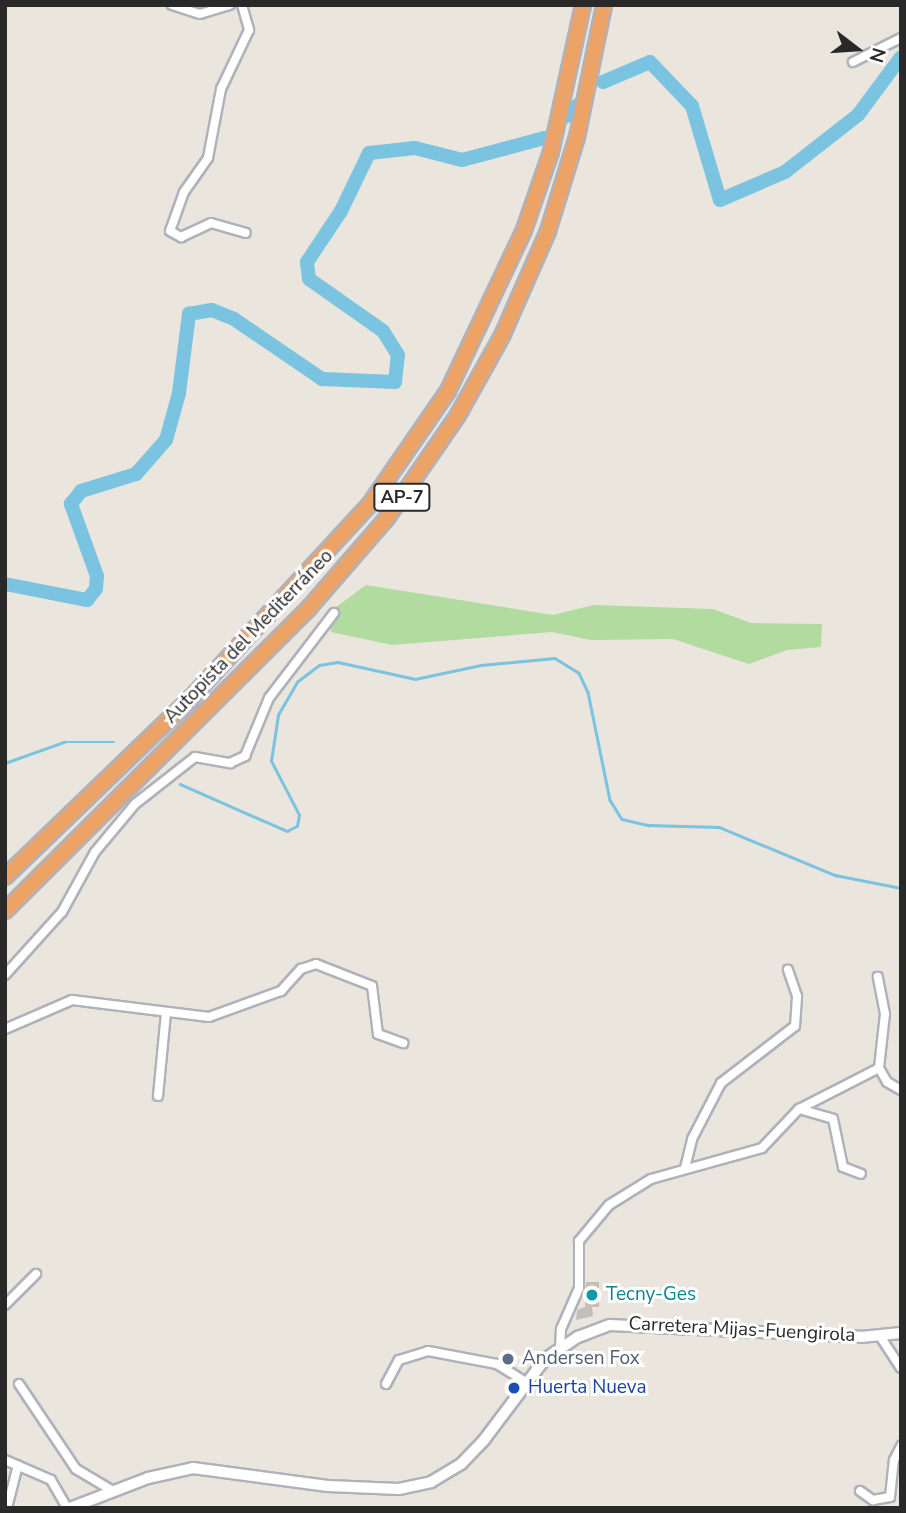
<!DOCTYPE html>
<meta charset="utf-8">
<style>
body{margin:0}
#map{position:relative;width:906px;height:1513px;overflow:hidden;background:#eae5dd;font-family:"Nunito Sans",sans-serif}
div>[style]{position:absolute}
[style*='--x']{left:calc(var(--x)*1px);top:calc(var(--y)*1px);width:calc(var(--w)*1px);rotate:calc(var(--a)*1deg)}
.green>*{inset:0;background:#b2db9f}
.stream>*{height:2.5px;margin:-1.25px;padding:0 1.25px;transform-origin:1.25px;border-radius:1.25px;background:#7ac3e1}
.river>*{height:14px;margin:-7px;padding:0 7px;transform-origin:7px;border-radius:7px;background:#7ac3e1}
.building>*{inset:0;background:#c2beb9}
.roads{filter:drop-shadow(2px 0 #b0b2bb) drop-shadow(-2px 0 #b0b2bb) drop-shadow(0 2px #b0b2bb) drop-shadow(0 -2px #b0b2bb)}
.minor>*{height:8px;margin:-4px;padding:0 4px;transform-origin:4px;border-radius:4px;background:#fff}
.secondary>*{height:10px;margin:-5px;padding:0 5px;transform-origin:5px;border-radius:5px;background:#fff}
.motorway>*{height:14px;margin:-7px;padding:0 7px;transform-origin:7px;border-radius:7px;background:#eda365}
.dots>*{width:19px;height:19px;translate:-50% -50%;box-sizing:border-box;border:4px solid #fff;border-radius:50%}
span{translate:-50% -50%;white-space:nowrap;text-align:center;line-height:1.15;-webkit-text-stroke:6px #fff;paint-order:stroke}
.shield-label span{padding:2px 5px;background:#fff;border:2px solid;border-radius:5px;-webkit-text-stroke-width:0}
.shield-label{font-size:18px;color:#292929;font-weight:700}
.street-label{font-size:19px;color:#292929}
.culture-label{font-size:19px;color:#0d838f}
.left{translate:0 -50%;text-align:left}
.service-label{font-size:19px;color:#4e5e75}
.transit-label{font-size:19px;color:#164399}
.frame{position:absolute;inset:0;border:7px solid #292929;pointer-events:none}
.north{position:absolute;left:822px;top:14px;width:70px;height:70px;-webkit-text-stroke:5px #fff;paint-order:stroke;rotate:107deg;font-size:19px;font-weight:700;line-height:28px;text-align:center;color:#292929}
.north::after{content:'';display:block;margin:auto;width:24px;height:32px;background:#292929;clip-path:polygon(50% 0,100% 100%,50% 72%,0 100%)}
</style>
<div id="map">
<div class="green">
<div style="clip-path:polygon(366px 585px,553px 615px,594px 605px,713px 609px,751px 623px,822px 624px,821px 647px,787px 650px,749px 664px,673px 639px,591px 640px,552px 632px,392px 645px,331px 632px,328px 613px)"></div>
</div>
<div class="stream">
<div style="--x:5;--y:763;--w:63;--a:-19.6"></div>
<div style="--x:64;--y:742;--w:50;--a:0"></div>
<div style="--x:180;--y:784;--w:117;--a:23.7"></div>
<div style="--x:287;--y:831;--w:11;--a:-27"></div>
<div style="--x:297;--y:826;--w:11;--a:-80"></div>
<div style="--x:299;--y:815;--w:61;--a:-117.4"></div>
<div style="--x:271;--y:761;--w:47;--a:-81.3"></div>
<div style="--x:278;--y:715;--w:39;--a:-60"></div>
<div style="--x:298;--y:681;--w:26;--a:-37"></div>
<div style="--x:319;--y:665;--w:19;--a:-9"></div>
<div style="--x:338;--y:662;--w:79;--a:12.4"></div>
<div style="--x:415;--y:679;--w:67;--a:-12"></div>
<div style="--x:481;--y:665;--w:74;--a:-5.4"></div>
<div style="--x:555;--y:658;--w:28;--a:32"></div>
<div style="--x:579;--y:673;--w:21;--a:65"></div>
<div style="--x:588;--y:692;--w:110;--a:78.5"></div>
<div style="--x:610;--y:800;--w:22;--a:58"></div>
<div style="--x:622;--y:819;--w:27;--a:13"></div>
<div style="--x:648;--y:825;--w:71;--a:1.6"></div>
<div style="--x:719;--y:827;--w:126;--a:22.5"></div>
<div style="--x:835;--y:875;--w:67;--a:11.1"></div>
</div>
<div class="river">
<div style="--x:603;--y:82;--w:51;--a:-23.1"></div>
<div style="--x:650;--y:62;--w:61;--a:46.3"></div>
<div style="--x:692;--y:106;--w:98;--a:73.4"></div>
<div style="--x:720;--y:200;--w:71;--a:-23.3"></div>
<div style="--x:785;--y:172;--w:93;--a:-38"></div>
<div style="--x:858;--y:115;--w:72;--a:-53.4"></div>
<div style="--x:567;--y:116;--w:16;--a:-45"></div>
<div style="--x:5;--y:584;--w:84;--a:11"></div>
<div style="--x:87;--y:600;--w:14;--a:-51"></div>
<div style="--x:96;--y:589;--w:13;--a:-86"></div>
<div style="--x:97;--y:576;--w:77;--a:-109.9"></div>
<div style="--x:71;--y:504;--w:16;--a:-52"></div>
<div style="--x:81;--y:491;--w:58;--a:-17.2"></div>
<div style="--x:136;--y:474;--w:45;--a:-48.6"></div>
<div style="--x:166;--y:440;--w:49;--a:-74.5"></div>
<div style="--x:179;--y:393;--w:80;--a:-82.8"></div>
<div style="--x:189;--y:314;--w:23;--a:-10"></div>
<div style="--x:212;--y:310;--w:24;--a:22"></div>
<div style="--x:234;--y:319;--w:107;--a:34.3"></div>
<div style="--x:322;--y:379;--w:73;--a:2.4"></div>
<div style="--x:395;--y:382;--w:27;--a:-84"></div>
<div style="--x:398;--y:355;--w:28;--a:-122"></div>
<div style="--x:383;--y:331;--w:90;--a:-144.9"></div>
<div style="--x:309;--y:279;--w:17;--a:-97"></div>
<div style="--x:307;--y:262;--w:61;--a:-56.3"></div>
<div style="--x:341;--y:211;--w:64;--a:-64.2"></div>
<div style="--x:369;--y:153;--w:46;--a:-6.2"></div>
<div style="--x:415;--y:148;--w:49;--a:14.3"></div>
<div style="--x:462;--y:160;--w:85;--a:-15"></div>
</div>
<div class="building">
<div style="clip-path:polygon(586px 1282px,599px 1282px,599px 1307px,592px 1307px,593px 1316px,576px 1320px,577px 1310px,585px 1307px)"></div>
</div>
<div class="roads">
<div class="minor">
<div style="--x:172;--y:5;--w:29;--a:18"></div>
<div style="--x:200;--y:14;--w:31;--a:-17"></div>
<div style="--x:242;--y:5;--w:26;--a:74"></div>
<div style="--x:249;--y:30;--w:65;--a:115.4"></div>
<div style="--x:221;--y:89;--w:70;--a:100.7"></div>
<div style="--x:208;--y:158;--w:42;--a:125.2"></div>
<div style="--x:184;--y:192;--w:41;--a:109.7"></div>
<div style="--x:170;--y:231;--w:13;--a:29"></div>
<div style="--x:181;--y:237;--w:33;--a:-25"></div>
<div style="--x:211;--y:223;--w:36;--a:16"></div>
<div style="--x:853;--y:62;--w:54;--a:-26.6"></div>
<div style="--x:5;--y:975;--w:85;--a:-47.9"></div>
<div style="--x:62;--y:912;--w:68;--a:-61.2"></div>
<div style="--x:95;--y:852;--w:62;--a:-50.2"></div>
<div style="--x:135;--y:804;--w:76;--a:-38.1"></div>
<div style="--x:195;--y:757;--w:36;--a:10"></div>
<div style="--x:230;--y:763;--w:17;--a:-25"></div>
<div style="--x:245;--y:756;--w:63;--a:-67.5"></div>
<div style="--x:269;--y:698;--w:107;--a:-52.6"></div>
<div style="--x:5;--y:1029;--w:73;--a:-23.4"></div>
<div style="--x:72;--y:1000;--w:138;--a:7.1"></div>
<div style="--x:209;--y:1017;--w:77;--a:-19.9"></div>
<div style="--x:281;--y:991;--w:30;--a:-48"></div>
<div style="--x:301;--y:969;--w:16;--a:-18"></div>
<div style="--x:316;--y:964;--w:60;--a:21.4"></div>
<div style="--x:372;--y:986;--w:48;--a:82.9"></div>
<div style="--x:378;--y:1034;--w:27;--a:20"></div>
<div style="--x:879;--y:1068;--w:16;--a:60"></div>
<div style="--x:887;--y:1082;--w:16;--a:30"></div>
<div style="--x:158;--y:1096;--w:83;--a:-84.5"></div>
<div style="--x:799;--y:1109;--w:35;--a:16"></div>
<div style="--x:833;--y:1119;--w:49;--a:78.2"></div>
<div style="--x:843;--y:1167;--w:19;--a:21"></div>
<div style="--x:685;--y:1168;--w:30;--a:-76"></div>
<div style="--x:692;--y:1139;--w:63;--a:-62.6"></div>
<div style="--x:721;--y:1083;--w:93;--a:-37.6"></div>
<div style="--x:795;--y:1026;--w:30;--a:-86"></div>
<div style="--x:797;--y:996;--w:28;--a:-109"></div>
<div style="--x:5;--y:1305;--w:44;--a:-45"></div>
<div style="--x:880;--y:1336;--w:38;--a:57"></div>
<div style="--x:560;--y:1348;--w:19;--a:-87"></div>
<div style="--x:561;--y:1329;--w:45;--a:-66.3"></div>
<div style="--x:579;--y:1288;--w:47;--a:-90"></div>
<div style="--x:579;--y:1241;--w:47;--a:-50.2"></div>
<div style="--x:609;--y:1205;--w:49;--a:-31.8"></div>
<div style="--x:651;--y:1179;--w:115;--a:-15.6"></div>
<div style="--x:762;--y:1148;--w:54;--a:-46.5"></div>
<div style="--x:799;--y:1109;--w:90;--a:-27.1"></div>
<div style="--x:879;--y:1068;--w:54;--a:-83.7"></div>
<div style="--x:885;--y:1014;--w:38;--a:-101"></div>
<div style="--x:19;--y:1384;--w:102;--a:56.2"></div>
<div style="--x:76;--y:1469;--w:43;--a:30.7"></div>
<div style="--x:386;--y:1384;--w:27;--a:-62"></div>
<div style="--x:399;--y:1360;--w:30;--a:-17"></div>
<div style="--x:428;--y:1351;--w:70;--a:10.7"></div>
<div style="--x:497;--y:1364;--w:34;--a:32"></div>
<div style="--x:5;--y:1460;--w:50;--a:23.5"></div>
<div style="--x:51;--y:1480;--w:32;--a:60"></div>
<div style="--x:860;--y:1491;--w:16;--a:35"></div>
<div style="--x:873;--y:1500;--w:17;--a:-10"></div>
<div style="--x:890;--y:1497;--w:37;--a:-84"></div>
<div style="--x:894;--y:1460;--w:16;--a:-63"></div>
<div style="--x:7;--y:1508;--w:44;--a:-75.7"></div>
</div>
<div class="secondary">
<div style="--x:70;--y:1508;--w:84;--a:-21"></div>
<div style="--x:148;--y:1478;--w:46;--a:-12.5"></div>
<div style="--x:193;--y:1468;--w:136;--a:7.6"></div>
<div style="--x:328;--y:1486;--w:71;--a:2.4"></div>
<div style="--x:399;--y:1489;--w:33;--a:-12"></div>
<div style="--x:431;--y:1482;--w:35;--a:-31"></div>
<div style="--x:461;--y:1464;--w:33;--a:-46"></div>
<div style="--x:484;--y:1440;--w:101;--a:-53"></div>
<div style="--x:545;--y:1359;--w:40;--a:-34"></div>
<div style="--x:578;--y:1337;--w:34;--a:-21"></div>
<div style="--x:610;--y:1325;--w:251;--a:2.7"></div>
<div style="--x:861;--y:1337;--w:40;--a:-5.7"></div>
</div>
<div class="motorway">
<div style="--x:5;--y:877;--w:258;--a:-43.9"></div>
<div style="--x:191;--y:698;--w:264;--a:-47.3"></div>
<div style="--x:370;--y:504;--w:137;--a:-55.4"></div>
<div style="--x:448;--y:391;--w:178;--a:-64.7"></div>
<div style="--x:524;--y:230;--w:83;--a:-70.9"></div>
<div style="--x:551;--y:152;--w:150;--a:-77.7"></div>
<div style="--x:5;--y:911;--w:429;--a:-44.9"></div>
<div style="--x:309;--y:608;--w:119;--a:-49.1"></div>
<div style="--x:387;--y:518;--w:125;--a:-55.4"></div>
<div style="--x:458;--y:415;--w:90;--a:-60.9"></div>
<div style="--x:502;--y:336;--w:115;--a:-66.3"></div>
<div style="--x:548;--y:231;--w:98;--a:-72.9"></div>
<div style="--x:577;--y:137;--w:135;--a:-78.4"></div>
</div>
</div>
<div class="dots">
<div style="left:592px;top:1295px;background:#0f9aa8"></div>
<div style="left:508px;top:1359px;background:#5c6f8a"></div>
<div style="left:514px;top:1388px;background:#1a4fb4"></div>
</div>
<div class="shield-label">
<span style="left:402px;top:497px">AP-7</span>
</div>
<div class="street-label">
<span style="left:249px;top:637px;rotate:-46deg">Autopista del Mediterráneo</span>
<span style="left:742px;top:1330px;rotate:3deg">Carretera Mijas-Fuengirola</span>
</div>
<div class="culture-label">
<span class="left" style="left:606px;top:1295px">Tecny-Ges</span>
</div>
<div class="service-label">
<span class="left" style="left:522px;top:1359px">Andersen Fox</span>
</div>
<div class="transit-label">
<span class="left" style="left:528px;top:1388px">Huerta Nueva</span>
</div>
<div class="frame"></div>
<div class="north">N</div>
</div>
